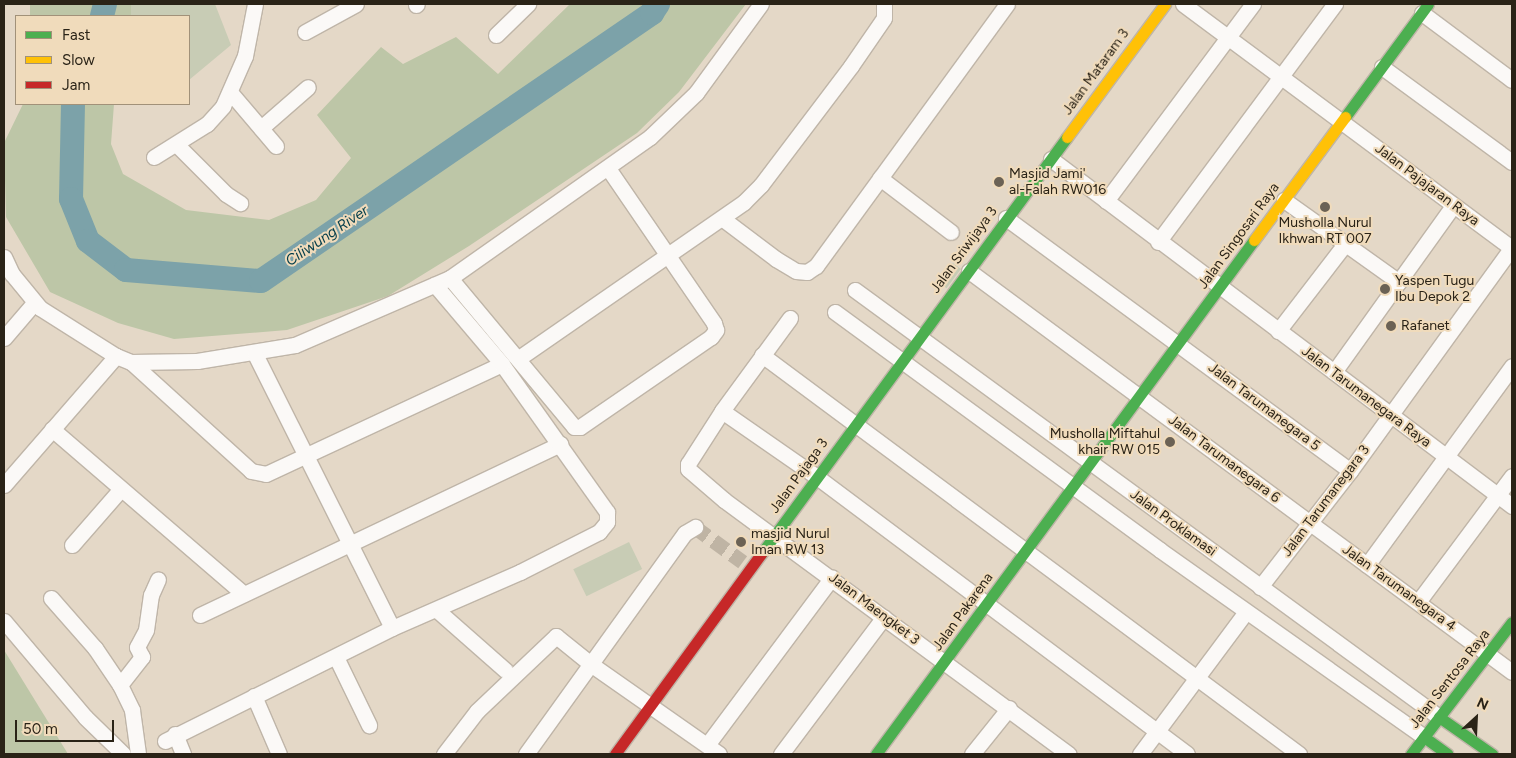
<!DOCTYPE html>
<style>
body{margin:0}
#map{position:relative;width:1516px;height:758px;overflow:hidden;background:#e4d8c7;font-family:Figtree,sans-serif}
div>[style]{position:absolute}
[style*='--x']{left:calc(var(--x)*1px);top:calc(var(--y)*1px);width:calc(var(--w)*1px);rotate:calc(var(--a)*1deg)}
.green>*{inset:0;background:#c8ccb5;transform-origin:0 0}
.forest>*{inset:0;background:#bdc6a7;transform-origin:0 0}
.river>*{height:24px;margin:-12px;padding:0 12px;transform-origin:12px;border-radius:12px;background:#7ca2a9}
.street-tunnel>*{height:15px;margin-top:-7.5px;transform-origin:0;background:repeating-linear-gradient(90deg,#bfb4a4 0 15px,transparent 0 23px)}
.roads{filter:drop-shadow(1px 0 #bfb5a8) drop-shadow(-1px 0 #bfb5a8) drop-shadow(0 1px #bfb5a8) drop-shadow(0 -1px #bfb5a8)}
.street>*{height:15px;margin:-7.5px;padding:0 7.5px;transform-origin:7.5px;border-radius:7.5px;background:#fbf9f7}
.fast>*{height:11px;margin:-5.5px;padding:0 5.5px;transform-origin:5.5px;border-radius:5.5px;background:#4caf50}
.slow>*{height:11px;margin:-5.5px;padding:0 5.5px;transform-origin:5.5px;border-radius:5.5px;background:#ffc107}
.jam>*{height:11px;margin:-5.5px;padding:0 5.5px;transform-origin:5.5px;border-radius:5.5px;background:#c62828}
.dots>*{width:14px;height:14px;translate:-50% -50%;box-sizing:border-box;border:2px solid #f0dbbb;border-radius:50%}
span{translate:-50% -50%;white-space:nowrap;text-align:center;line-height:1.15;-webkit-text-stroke:4px #f0dbbb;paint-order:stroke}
.street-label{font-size:14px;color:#2a2317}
.poi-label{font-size:14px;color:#2a2317}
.left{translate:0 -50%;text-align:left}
.right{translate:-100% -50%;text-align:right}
.water-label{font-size:15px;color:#033d4a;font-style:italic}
.frame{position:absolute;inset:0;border:5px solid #2a2317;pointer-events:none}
.legend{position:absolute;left:15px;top:15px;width:175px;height:90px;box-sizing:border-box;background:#f0dbbb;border:1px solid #a19179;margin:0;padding:6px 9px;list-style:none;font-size:15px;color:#2a2317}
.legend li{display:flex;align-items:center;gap:10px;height:25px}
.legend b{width:25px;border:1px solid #a19179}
.north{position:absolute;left:1451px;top:693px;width:50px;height:50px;-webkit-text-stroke:4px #f0dbbb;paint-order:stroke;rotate:25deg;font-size:14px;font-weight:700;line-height:20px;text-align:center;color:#2a2317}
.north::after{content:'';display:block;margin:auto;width:18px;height:22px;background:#2a2317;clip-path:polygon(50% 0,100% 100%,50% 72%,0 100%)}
.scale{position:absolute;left:15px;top:720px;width:99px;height:22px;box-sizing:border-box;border:2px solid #2a2317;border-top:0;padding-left:6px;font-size:15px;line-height:18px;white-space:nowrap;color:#2a2317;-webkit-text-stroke:4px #f0dbbb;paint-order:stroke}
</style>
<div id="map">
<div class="green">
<div style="clip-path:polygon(131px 4px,215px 4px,231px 45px,189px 80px,189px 16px,128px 16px)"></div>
<div style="left:953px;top:263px;width:10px;height:24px;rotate:37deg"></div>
<div style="left:629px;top:542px;width:30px;height:62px;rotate:64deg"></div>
</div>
<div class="forest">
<div style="left:30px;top:4px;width:101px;height:12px"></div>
<div style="clip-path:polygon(570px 4px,746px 4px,679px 92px,637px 133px,469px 246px,388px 296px,287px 330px,174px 339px,118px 323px,50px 292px,6px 217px,4px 143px,23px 104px,114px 104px,111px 144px,123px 174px,186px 210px,269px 220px,316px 200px,351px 158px,317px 115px,381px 47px,403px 64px,456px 37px,498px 74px)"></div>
<div style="clip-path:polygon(4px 650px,68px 754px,4px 754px)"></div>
</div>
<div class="river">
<div style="--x:102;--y:16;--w:12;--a:-76"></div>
<div style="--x:73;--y:104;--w:95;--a:91.2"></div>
<div style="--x:71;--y:199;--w:45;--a:68"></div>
<div style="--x:88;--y:241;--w:48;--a:37.3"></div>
<div style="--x:126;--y:270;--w:135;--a:4.7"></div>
<div style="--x:261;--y:281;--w:474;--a:-34.4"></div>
<div style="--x:652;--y:13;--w:11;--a:-56"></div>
</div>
<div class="street-tunnel">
<div style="--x:695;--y:527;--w:59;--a:36.1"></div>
</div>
<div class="roads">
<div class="street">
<div style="--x:1183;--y:4;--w:410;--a:36.6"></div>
<div style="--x:416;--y:5;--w:1;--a:-45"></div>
<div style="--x:1422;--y:13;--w:112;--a:36.7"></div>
<div style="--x:305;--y:32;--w:58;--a:-28.8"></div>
<div style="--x:496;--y:35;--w:45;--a:-44.1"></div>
<div style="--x:1382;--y:67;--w:161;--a:36.2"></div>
<div style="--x:230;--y:92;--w:71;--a:49.6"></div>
<div style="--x:261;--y:128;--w:62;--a:-41.1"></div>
<div style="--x:177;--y:145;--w:69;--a:45"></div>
<div style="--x:226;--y:194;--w:17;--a:33"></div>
<div style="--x:154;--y:157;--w:62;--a:-31.9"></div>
<div style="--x:207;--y:124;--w:24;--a:-48"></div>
<div style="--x:223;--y:106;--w:55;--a:-66.3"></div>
<div style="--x:245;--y:56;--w:53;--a:-79.1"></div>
<div style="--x:1051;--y:159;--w:577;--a:36.97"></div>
<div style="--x:880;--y:178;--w:89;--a:37.3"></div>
<div style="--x:1284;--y:200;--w:141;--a:35.5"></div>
<div style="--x:1106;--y:201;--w:246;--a:-53.3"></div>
<div style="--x:1006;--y:218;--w:427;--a:36.3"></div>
<div style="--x:723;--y:219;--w:66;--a:37"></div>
<div style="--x:776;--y:259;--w:23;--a:31"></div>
<div style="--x:796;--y:271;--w:11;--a:5"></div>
<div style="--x:807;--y:272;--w:11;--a:-34"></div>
<div style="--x:816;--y:266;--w:324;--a:-53.9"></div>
<div style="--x:1158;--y:242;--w:297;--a:-53.4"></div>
<div style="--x:4;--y:257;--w:19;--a:65"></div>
<div style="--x:12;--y:274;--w:44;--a:50.5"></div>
<div style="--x:40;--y:308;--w:90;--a:32.3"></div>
<div style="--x:116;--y:356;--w:16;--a:22"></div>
<div style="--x:131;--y:362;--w:66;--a:-0.9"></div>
<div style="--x:197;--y:361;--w:99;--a:-9.3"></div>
<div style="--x:295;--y:345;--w:169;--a:-23.4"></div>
<div style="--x:450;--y:278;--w:245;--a:-35.2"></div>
<div style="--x:650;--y:137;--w:64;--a:-43.7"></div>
<div style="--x:696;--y:93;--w:110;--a:-53.9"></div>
<div style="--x:969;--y:271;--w:675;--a:36.45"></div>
<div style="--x:450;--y:278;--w:194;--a:50.2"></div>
<div style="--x:574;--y:427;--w:6;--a:0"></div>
<div style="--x:580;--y:427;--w:159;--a:-34.5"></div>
<div style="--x:711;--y:337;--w:9;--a:-54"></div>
<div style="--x:716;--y:330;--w:7;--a:-106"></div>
<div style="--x:714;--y:323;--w:188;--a:-124.4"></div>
<div style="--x:855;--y:290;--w:723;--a:36.17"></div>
<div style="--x:835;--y:312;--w:403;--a:36.2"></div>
<div style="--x:1160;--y:550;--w:324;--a:35.3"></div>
<div style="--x:790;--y:318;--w:115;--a:126.2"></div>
<div style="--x:722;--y:411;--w:63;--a:122.7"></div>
<div style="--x:688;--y:464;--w:5;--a:90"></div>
<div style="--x:688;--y:469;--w:48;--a:40.7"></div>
<div style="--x:724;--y:500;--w:428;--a:36.4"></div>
<div style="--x:1278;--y:331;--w:110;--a:-52.4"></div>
<div style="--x:4;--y:338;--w:46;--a:-49.4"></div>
<div style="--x:255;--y:354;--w:306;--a:63.4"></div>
<div style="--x:762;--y:355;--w:669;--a:36.61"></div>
<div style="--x:519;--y:358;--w:274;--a:-34.7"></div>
<div style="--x:744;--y:202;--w:24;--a:-45"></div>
<div style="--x:761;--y:185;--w:149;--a:-52.9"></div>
<div style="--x:851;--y:66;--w:58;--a:-55.5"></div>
<div style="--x:884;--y:18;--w:14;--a:-90"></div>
<div style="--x:131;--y:362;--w:162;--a:42.2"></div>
<div style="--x:251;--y:471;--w:15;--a:11"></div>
<div style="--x:266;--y:474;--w:260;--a:-25"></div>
<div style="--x:1334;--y:372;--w:204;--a:-54.4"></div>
<div style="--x:722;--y:411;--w:116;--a:34.8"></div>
<div style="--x:817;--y:477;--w:462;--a:36.8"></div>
<div style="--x:52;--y:429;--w:253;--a:40.7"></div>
<div style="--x:4;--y:485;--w:171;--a:-49"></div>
<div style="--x:72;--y:545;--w:73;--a:-48.9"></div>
<div style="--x:1367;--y:565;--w:246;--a:-53.9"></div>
<div style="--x:1260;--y:587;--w:147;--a:-52.2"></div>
<div style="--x:1350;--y:471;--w:276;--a:-54.1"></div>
<div style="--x:51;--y:598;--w:67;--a:48.7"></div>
<div style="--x:95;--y:648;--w:45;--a:56"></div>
<div style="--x:120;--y:685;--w:28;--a:64"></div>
<div style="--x:132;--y:710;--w:44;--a:82.2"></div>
<div style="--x:1418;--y:602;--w:157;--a:-53.3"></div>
<div style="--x:437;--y:610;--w:91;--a:41.4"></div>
<div style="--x:200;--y:615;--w:399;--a:-25.4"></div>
<div style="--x:4;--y:621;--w:126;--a:49.8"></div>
<div style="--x:85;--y:717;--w:53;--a:44.2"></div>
<div style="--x:336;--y:657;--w:76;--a:64.1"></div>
<div style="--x:120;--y:685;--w:36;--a:-52"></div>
<div style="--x:142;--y:657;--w:11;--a:-117"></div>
<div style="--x:137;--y:647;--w:19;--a:-62"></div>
<div style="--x:146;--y:630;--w:35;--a:-82"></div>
<div style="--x:151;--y:595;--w:17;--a:-66"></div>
<div style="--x:254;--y:696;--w:63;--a:66.7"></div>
<div style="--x:175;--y:734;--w:22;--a:68"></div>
<div style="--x:165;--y:741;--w:254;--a:-26.5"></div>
<div style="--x:392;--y:628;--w:140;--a:-23.6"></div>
<div style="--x:520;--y:572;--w:89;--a:-26.9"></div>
<div style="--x:599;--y:532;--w:13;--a:-51"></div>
<div style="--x:607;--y:522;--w:10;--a:-90"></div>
<div style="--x:607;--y:512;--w:181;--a:-125.4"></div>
<div style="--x:502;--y:364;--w:104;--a:-130.3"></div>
<div style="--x:707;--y:745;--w:209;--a:-53.3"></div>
<div style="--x:444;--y:754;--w:54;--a:-52.5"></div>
<div style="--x:477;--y:711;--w:109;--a:-43.5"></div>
<div style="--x:556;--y:636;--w:46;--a:38.9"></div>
<div style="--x:592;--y:665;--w:155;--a:35"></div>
<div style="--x:526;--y:754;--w:272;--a:-54.3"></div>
<div style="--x:685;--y:533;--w:12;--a:-31"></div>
<div style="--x:781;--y:754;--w:171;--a:-53.1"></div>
<div style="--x:972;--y:754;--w:59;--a:-51.2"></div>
<div style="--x:1140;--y:754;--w:177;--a:-53.3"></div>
</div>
<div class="fast">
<div style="--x:1345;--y:117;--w:140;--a:-53.7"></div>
<div style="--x:761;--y:554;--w:517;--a:-53.73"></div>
<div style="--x:1439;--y:717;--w:65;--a:34.9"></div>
<div style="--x:1424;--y:737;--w:29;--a:36"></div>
<div style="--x:876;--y:754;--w:638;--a:-53.67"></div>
<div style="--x:1411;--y:754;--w:166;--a:-52.6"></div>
</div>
<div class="slow">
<div style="--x:1067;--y:137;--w:165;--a:-53.6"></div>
<div style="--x:1254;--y:240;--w:153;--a:-53.5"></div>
</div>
<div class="jam">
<div style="--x:615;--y:754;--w:248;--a:-53.9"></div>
</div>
</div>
<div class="dots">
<div style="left:999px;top:182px;background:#6b6255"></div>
<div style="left:1325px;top:207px;background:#6b6255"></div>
<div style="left:1385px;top:289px;background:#6b6255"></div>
<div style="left:1391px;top:326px;background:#6b6255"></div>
<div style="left:1170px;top:442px;background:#6b6255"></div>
<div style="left:741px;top:542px;background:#6b6255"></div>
</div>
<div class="street-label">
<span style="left:1096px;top:72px;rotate:-54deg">Jalan Mataram 3</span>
<span style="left:1427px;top:185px;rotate:37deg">Jalan Pajajaran Raya</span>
<span style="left:1239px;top:236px;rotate:-54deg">Jalan Singosari Raya</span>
<span style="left:964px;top:250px;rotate:-54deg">Jalan Sriwijaya 3</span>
<span style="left:1366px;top:397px;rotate:37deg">Jalan Tarumanegara Raya</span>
<span style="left:1264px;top:407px;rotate:37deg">Jalan Tarumanegara 5</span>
<span style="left:1224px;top:459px;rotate:37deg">Jalan Tarumanegara 6</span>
<span style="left:799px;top:476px;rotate:-54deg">Jalan Pajaga 3</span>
<span style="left:1326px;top:501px;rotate:-53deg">Jalan Tarumanegara 3</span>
<span style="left:1173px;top:523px;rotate:36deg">Jalan Proklamasi</span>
<span style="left:1399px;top:588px;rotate:36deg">Jalan Tarumanegara 4</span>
<span style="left:874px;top:609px;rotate:37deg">Jalan Maengket 3</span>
<span style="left:963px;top:612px;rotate:-54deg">Jalan Pakarena</span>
<span style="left:1450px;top:679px;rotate:-52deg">Jalan Sentosa Raya</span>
</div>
<div class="poi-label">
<span class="left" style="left:1009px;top:182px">Masjid Jami'<br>al-Falah RW016</span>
<span style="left:1325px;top:231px">Musholla Nurul<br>Ikhwan RT 007</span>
<span class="left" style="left:1395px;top:289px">Yaspen Tugu<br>Ibu Depok 2</span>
<span class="left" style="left:1401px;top:326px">Rafanet</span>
<span class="right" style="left:1160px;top:442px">Musholla Miftahul<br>khair RW 015</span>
<span class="left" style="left:751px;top:542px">masjid Nurul<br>Iman RW 13</span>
</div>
<div class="water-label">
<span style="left:327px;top:236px;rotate:-34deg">Ciliwung River</span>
</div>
<div class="frame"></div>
<ul class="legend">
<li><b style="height:6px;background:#4caf50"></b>Fast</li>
<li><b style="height:6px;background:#ffc107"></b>Slow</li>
<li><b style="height:6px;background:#c62828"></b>Jam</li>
</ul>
<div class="north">N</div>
<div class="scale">50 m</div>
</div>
